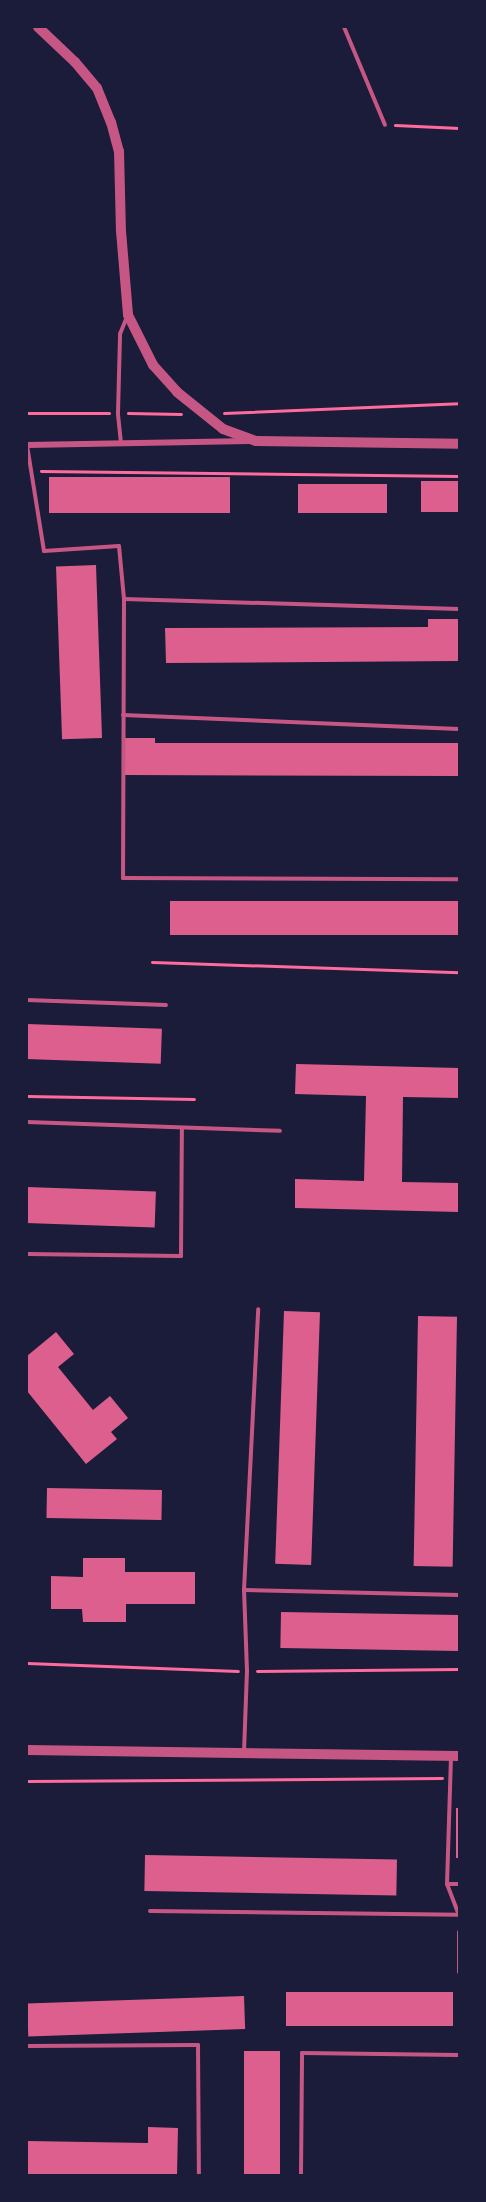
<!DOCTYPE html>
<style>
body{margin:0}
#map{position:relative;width:486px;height:2202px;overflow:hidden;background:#1b1b3a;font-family:"PT Sans",sans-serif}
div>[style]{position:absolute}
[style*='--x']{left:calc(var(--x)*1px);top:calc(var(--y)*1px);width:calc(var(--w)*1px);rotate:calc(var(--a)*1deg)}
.building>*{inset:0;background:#dd5f8e;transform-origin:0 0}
.path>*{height:3px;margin:-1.5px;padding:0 1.5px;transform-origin:1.5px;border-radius:1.5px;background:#ff6b9d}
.service>*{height:4px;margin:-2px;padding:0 2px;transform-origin:2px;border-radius:2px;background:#c65784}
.minor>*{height:6px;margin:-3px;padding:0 3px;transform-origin:3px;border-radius:3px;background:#c65784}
.tertiary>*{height:10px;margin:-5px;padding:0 5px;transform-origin:5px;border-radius:5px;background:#c65784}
span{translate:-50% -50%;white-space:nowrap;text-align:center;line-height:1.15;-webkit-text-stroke:4.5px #1b1b3a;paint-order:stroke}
.frame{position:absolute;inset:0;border:28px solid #1b1b3a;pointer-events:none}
</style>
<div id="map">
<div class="building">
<div style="left:49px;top:477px;width:181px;height:36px"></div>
<div style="left:421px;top:481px;width:38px;height:31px"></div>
<div style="left:298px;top:484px;width:89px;height:29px"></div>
<div style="left:96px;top:565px;width:173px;height:40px;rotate:88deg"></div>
<div style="clip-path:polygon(428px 619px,459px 619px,459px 661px,166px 663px,165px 628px,428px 627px)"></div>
<div style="clip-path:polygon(125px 738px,155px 738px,155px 743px,459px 743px,459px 776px,125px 775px)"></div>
<div style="left:170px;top:901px;width:289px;height:34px"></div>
<div style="left:27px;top:1024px;width:135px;height:35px;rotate:2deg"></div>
<div style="clip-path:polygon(296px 1064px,459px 1068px,459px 1098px,403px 1097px,402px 1182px,459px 1183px,459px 1212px,295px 1208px,295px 1179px,364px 1181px,366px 1096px,295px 1094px)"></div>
<div style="left:27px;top:1187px;width:129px;height:36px;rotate:2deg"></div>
<div style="left:284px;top:1311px;width:36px;height:253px;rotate:2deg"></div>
<div style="left:418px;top:1316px;width:39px;height:250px;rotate:1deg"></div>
<div style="clip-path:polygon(56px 1332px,74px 1354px,58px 1367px,93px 1410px,110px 1396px,128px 1418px,111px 1432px,117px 1439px,86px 1464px,27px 1391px,27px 1356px)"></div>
<div style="left:47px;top:1488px;width:115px;height:30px;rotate:1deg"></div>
<div style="clip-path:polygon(83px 1558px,125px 1558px,125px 1572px,195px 1572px,195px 1604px,126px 1604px,126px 1622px,83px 1622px,82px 1609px,51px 1609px,51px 1576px,83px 1577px)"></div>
<div style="left:281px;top:1612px;width:178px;height:36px;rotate:1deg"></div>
<div style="left:456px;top:1808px;width:3px;height:50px"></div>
<div style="left:145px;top:1855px;width:252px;height:36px;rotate:1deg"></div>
<div style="left:453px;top:1992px;width:34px;height:167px;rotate:90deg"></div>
<div style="left:244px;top:1996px;width:33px;height:217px;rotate:88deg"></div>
<div style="left:244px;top:2051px;width:36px;height:124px"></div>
<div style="clip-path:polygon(148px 2127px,178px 2128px,177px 2175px,27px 2175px,27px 2141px,148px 2143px)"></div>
</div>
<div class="path">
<div style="--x:395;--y:125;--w:64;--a:2.7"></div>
<div style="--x:27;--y:413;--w:82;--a:0"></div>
<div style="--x:128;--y:413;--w:53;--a:1.1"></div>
<div style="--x:224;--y:413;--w:235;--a:-2.4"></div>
<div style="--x:41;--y:471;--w:418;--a:0.7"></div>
<div style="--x:152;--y:962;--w:307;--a:1.9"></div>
<div style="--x:27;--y:1096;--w:167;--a:1"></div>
<div style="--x:27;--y:1663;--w:211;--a:2.2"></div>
<div style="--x:257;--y:1671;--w:202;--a:-0.6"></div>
<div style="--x:27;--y:1781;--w:415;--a:-0.4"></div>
</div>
<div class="service">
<div style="--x:344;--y:27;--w:106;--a:67.3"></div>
<div style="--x:121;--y:443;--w:30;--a:-96"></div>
<div style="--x:118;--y:413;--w:79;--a:-88.5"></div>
<div style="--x:120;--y:334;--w:18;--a:-68"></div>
<div style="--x:27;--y:445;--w:107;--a:80.9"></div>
<div style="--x:44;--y:551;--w:75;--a:-3.8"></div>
<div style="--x:119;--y:546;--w:53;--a:84.6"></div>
<div style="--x:124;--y:599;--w:279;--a:90.2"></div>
<div style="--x:123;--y:878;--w:336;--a:0.2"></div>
<div style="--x:124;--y:599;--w:335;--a:1.7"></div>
<div style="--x:123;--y:715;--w:336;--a:2.4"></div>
<div style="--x:27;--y:1000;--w:139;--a:2.1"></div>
<div style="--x:27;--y:1122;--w:253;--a:2"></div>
<div style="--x:27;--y:1254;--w:154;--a:0.7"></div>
<div style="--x:181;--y:1256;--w:128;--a:-89.6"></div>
<div style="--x:244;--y:1590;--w:215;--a:1.3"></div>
<div style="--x:244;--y:1752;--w:81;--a:-87.9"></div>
<div style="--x:247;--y:1671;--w:81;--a:-92.1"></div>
<div style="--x:244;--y:1590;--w:281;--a:-87.1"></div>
<div style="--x:451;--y:1757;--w:127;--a:91.8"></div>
<div style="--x:447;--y:1884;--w:33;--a:69"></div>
<div style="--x:447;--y:1884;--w:12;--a:0"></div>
<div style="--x:150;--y:1911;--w:309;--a:0.7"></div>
<div style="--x:459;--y:1932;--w:40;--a:90"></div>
<div style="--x:27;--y:2046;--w:171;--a:-0.3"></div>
<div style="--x:198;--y:2045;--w:130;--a:89.6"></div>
<div style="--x:301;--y:2175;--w:122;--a:-89.5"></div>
<div style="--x:302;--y:2053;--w:157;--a:0.7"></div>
</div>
<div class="minor">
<div style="--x:27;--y:445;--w:223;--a:-1"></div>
</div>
<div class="tertiary">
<div style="--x:38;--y:27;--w:51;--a:43.4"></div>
<div style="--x:75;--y:62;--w:34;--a:50"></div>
<div style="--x:97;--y:88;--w:37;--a:68"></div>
<div style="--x:111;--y:122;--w:30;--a:75"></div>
<div style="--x:119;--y:151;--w:80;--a:88.6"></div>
<div style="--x:121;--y:231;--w:84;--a:85.2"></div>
<div style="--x:128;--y:315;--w:56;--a:63.4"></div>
<div style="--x:153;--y:365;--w:36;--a:48"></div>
<div style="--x:177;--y:392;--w:59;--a:38.8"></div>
<div style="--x:223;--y:429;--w:35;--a:20"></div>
<div style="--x:256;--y:441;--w:203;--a:0.8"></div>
<div style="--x:27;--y:1750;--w:432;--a:0.8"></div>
</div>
<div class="frame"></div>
</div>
